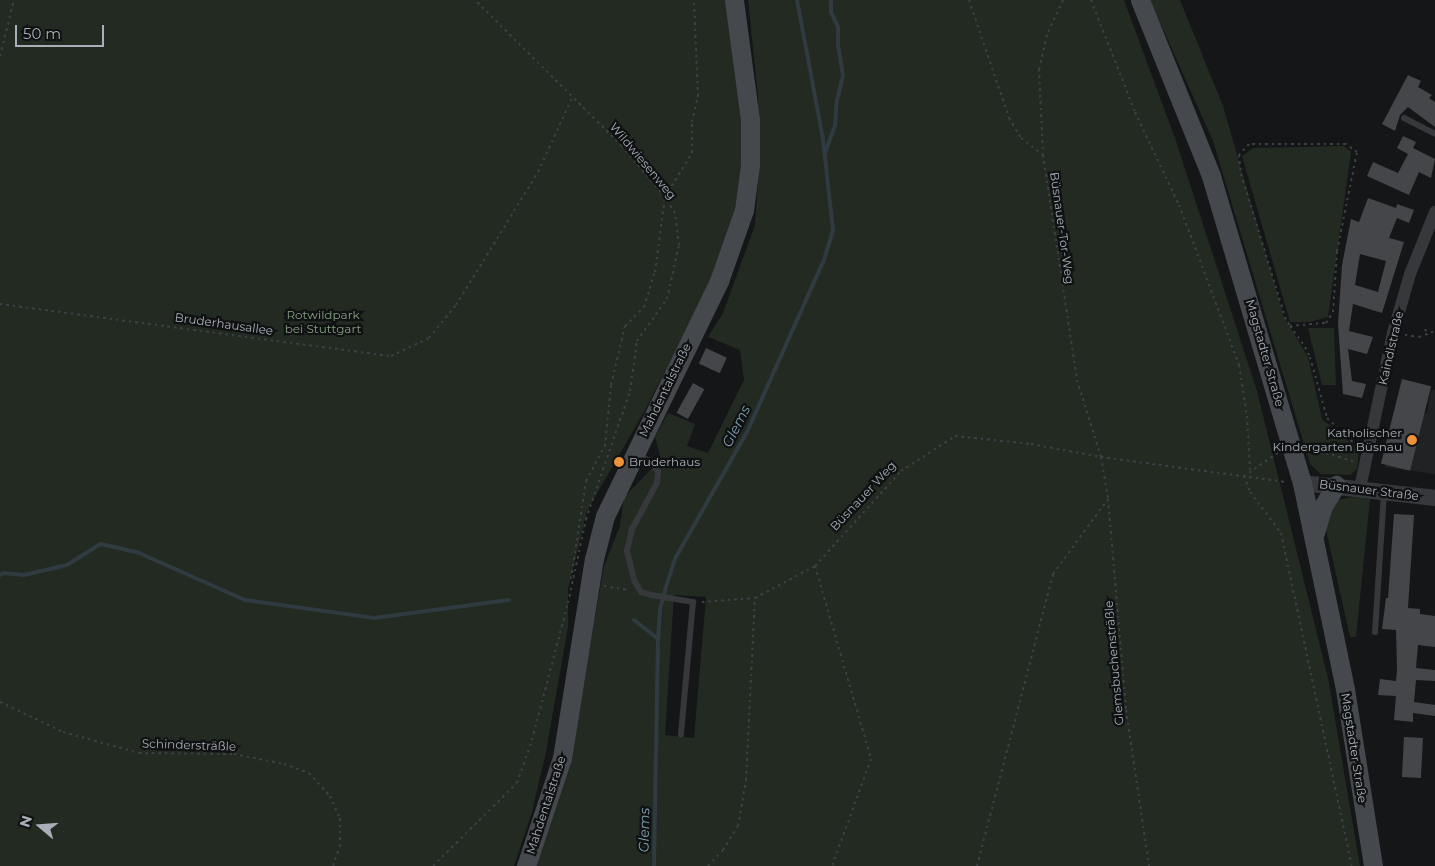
<!DOCTYPE html>
<meta charset="utf-8">
<style>
body{margin:0}
#map{position:relative;width:1435px;height:866px;overflow:hidden;background:#151617;font-family:Montserrat,sans-serif}
div>[style]{position:absolute}
[style*='--x']{left:calc(var(--x)*1px);top:calc(var(--y)*1px);width:calc(var(--w)*1px);rotate:calc(var(--a)*1deg)}
.built>*{inset:0;background:#212224}
.green>*{inset:0;background:#222a22}
.stream>*{height:4px;margin:-2px;padding:0 2px;transform-origin:2px;border-radius:2px;background:#2f3b40}
.building>*{inset:0;background:#44464a;transform-origin:0 0}
.path>*{height:2px;margin-top:-1px;transform-origin:0;background:repeating-linear-gradient(90deg,#3c3f43 0 2.5px,transparent 0 6.5px)}
.service>*{height:6px;margin:-3px;padding:0 3px;transform-origin:3px;border-radius:3px;background:#36383c}
.minor>*{height:12px;margin:-6px;padding:0 6px;transform-origin:6px;border-radius:6px;background:#36383c}
.tertiary>*{height:16px;margin:-8px;padding:0 8px;transform-origin:8px;border-radius:8px;background:#36383c}
.secondary>*{height:19px;margin:-9.5px;padding:0 9.5px;transform-origin:9.5px;border-radius:9.5px;background:#45484c}
.dots>*{width:14px;height:14px;translate:-50% -50%;box-sizing:border-box;border:2px solid #101112;border-radius:50%}
span{translate:-50% -50%;white-space:nowrap;text-align:center;line-height:1.15;-webkit-text-stroke:4.5px #101112;paint-order:stroke}
.street-label{font-size:12px;color:#a8afb7}
.park-label{font-size:12px;color:#83a17f}
.poi-label{font-size:12px;color:#a8afb7}
.right{translate:-100% -50%;text-align:right}
.left{translate:0 -50%;text-align:left}
.water-label{font-size:14px;color:#7fa2b1;font-style:italic}
.north{position:absolute;left:15px;top:801px;width:50px;height:50px;-webkit-text-stroke:4px #101112;paint-order:stroke;rotate:288deg;font-size:14px;font-weight:700;line-height:20px;text-align:center;color:#a8afb7}
.north::after{content:'';display:block;margin:auto;width:18px;height:22px;background:#a8afb7;clip-path:polygon(50% 0,100% 100%,50% 72%,0 100%)}
.scale{position:absolute;left:15px;top:25px;width:89px;height:22px;box-sizing:border-box;border:2px solid #a8afb7;border-top:0;padding-left:6px;font-size:15px;line-height:18px;white-space:nowrap;color:#a8afb7;-webkit-text-stroke:4px #101112;paint-order:stroke}
</style>
<div id="map">
<div class="built">
<div style="clip-path:polygon(1431px 390px,1435px 390px,1435px 474px,1385px 467px,1395px 409px,1427px 413px)"></div>
</div>
<div class="green">
<div style="clip-path:polygon(0 0,726px 0,745px 152px,734px 226px,706px 293px,645px 410px,587px 511px,568px 589px,568px 627px,546px 752px,532px 812px,514px 866px,0 866px)"></div>
<div style="clip-path:polygon(evenodd,748px 0,1124px 0,1176px 141px,1257px 391px,1328px 678px,1360px 866px,535px 866px,569px 764px,604px 566px,620px 526px,624px 497px,661px 459px,655px 437px,668px 413px,695px 424px,687px 446px,708px 453px,744px 380px,740px 350px,708px 337px,723px 313px,755px 225px,759px 168px,758px 96px,748px 0,674px 595px,706px 597px,694px 738px,665px 735px,674px 595px)"></div>
<div style="clip-path:polygon(1150px 0,1180px 0,1223px 106px,1284px 317px,1308px 357px,1322px 419px,1359px 450px,1357px 469px,1350px 475px,1321px 474px,1310px 464px,1213px 141px)"></div>
<div style="clip-path:polygon(1344px 146px,1351px 152px,1328px 317px,1310px 322px,1290px 322px,1242px 156px,1253px 148px)"></div>
<div style="clip-path:polygon(1308px 328px,1334px 328px,1336px 385px,1322px 385px)"></div>
<div style="clip-path:polygon(1355px 497px,1370px 499px,1356px 637px,1350px 637px,1324px 521px,1335px 500px)"></div>
</div>
<div class="stream">
<div style="--x:825;--y:153;--w:29;--a:-70"></div>
<div style="--x:835;--y:126;--w:26;--a:-86"></div>
<div style="--x:837;--y:100;--w:25;--a:-76"></div>
<div style="--x:843;--y:76;--w:30;--a:-99"></div>
<div style="--x:838;--y:46;--w:19;--a:-90"></div>
<div style="--x:838;--y:27;--w:17;--a:-115"></div>
<div style="--x:831;--y:12;--w:12;--a:-90"></div>
<div style="--x:0;--y:575;--w:4;--a:-27"></div>
<div style="--x:4;--y:573;--w:20;--a:6"></div>
<div style="--x:24;--y:575;--w:44;--a:-13.1"></div>
<div style="--x:67;--y:565;--w:40;--a:-32"></div>
<div style="--x:101;--y:544;--w:39;--a:13"></div>
<div style="--x:139;--y:553;--w:116;--a:23.9"></div>
<div style="--x:245;--y:600;--w:130;--a:7.9"></div>
<div style="--x:374;--y:618;--w:136;--a:-7.6"></div>
<div style="--x:634;--y:620;--w:31;--a:38"></div>
<div style="--x:654;--y:866;--w:227;--a:-89"></div>
<div style="--x:658;--y:639;--w:30;--a:-86"></div>
<div style="--x:660;--y:609;--w:20;--a:-75"></div>
<div style="--x:665;--y:590;--w:35;--a:-72"></div>
<div style="--x:676;--y:557;--w:144;--a:-60.4"></div>
<div style="--x:747;--y:432;--w:188;--a:-65.9"></div>
<div style="--x:824;--y:260;--w:31;--a:-73"></div>
<div style="--x:833;--y:230;--w:92;--a:-96.3"></div>
<div style="--x:823;--y:139;--w:141;--a:-100.6"></div>
</div>
<div class="building">
<div style="clip-path:polygon(1408px 75px,1421px 81px,1418px 87px,1432px 95px,1429px 98px,1435px 102px,1435px 127px,1408px 107px,1400px 115px,1395px 131px,1382px 124px)"></div>
<div style="clip-path:polygon(1403px 136px,1416px 142px,1413px 148px,1435px 159px,1431px 178px,1419px 172px,1409px 195px,1367px 176px,1373px 162px,1398px 173px,1408px 154px,1397px 148px)"></div>
<div style="clip-path:polygon(evenodd,1368px 198px,1396px 208px,1397px 204px,1414px 210px,1409px 223px,1397px 218px,1389px 238px,1404px 242px,1382px 313px,1353px 304px,1349px 331px,1373px 337px,1367px 354px,1348px 349px,1352px 381px,1366px 384px,1362px 398px,1343px 394px,1338px 324px,1342px 265px,1351px 219px,1359px 222px,1368px 198px,1360px 254px,1386px 261px,1378px 292px,1355px 285px,1360px 254px)"></div>
<div style="left:706px;top:348px;width:23px;height:17px;rotate:25deg"></div>
<div style="left:1402px;top:379px;width:30px;height:87px;rotate:14deg"></div>
<div style="left:693px;top:383px;width:13px;height:34px;rotate:29deg"></div>
<div style="clip-path:polygon(1394px 514px,1414px 515px,1408px 608px,1420px 609px,1420px 614px,1435px 616px,1435px 647px,1418px 645px,1416px 668px,1435px 670px,1435px 681px,1416px 680px,1414px 702px,1435px 705px,1435px 716px,1413px 713px,1413px 722px,1394px 720px,1396px 696px,1378px 695px,1380px 679px,1396px 681px,1397px 670px,1396px 630px,1382px 629px,1386px 598px,1388px 598px)"></div>
<div style="left:1404px;top:737px;width:19px;height:40px;rotate:3deg"></div>
</div>
<div class="path">
<div style="--x:969;--y:0;--w:125;--a:71.3"></div>
<div style="--x:1009;--y:118;--w:23;--a:59"></div>
<div style="--x:1021;--y:138;--w:28;--a:38"></div>
<div style="--x:1063;--y:0;--w:38;--a:115"></div>
<div style="--x:1047;--y:35;--w:35;--a:103"></div>
<div style="--x:1039;--y:69;--w:86;--a:87.3"></div>
<div style="--x:1043;--y:155;--w:228;--a:81.4"></div>
<div style="--x:1077;--y:380;--w:81;--a:72.7"></div>
<div style="--x:1101;--y:457;--w:43;--a:80.5"></div>
<div style="--x:1108;--y:499;--w:212;--a:85.1"></div>
<div style="--x:1126;--y:710;--w:158;--a:81.6"></div>
<div style="--x:1091;--y:0;--w:120;--a:68.6"></div>
<div style="--x:1135;--y:112;--w:103;--a:64.7"></div>
<div style="--x:1179;--y:205;--w:171;--a:69.4"></div>
<div style="--x:1239;--y:365;--w:52;--a:81.1"></div>
<div style="--x:1247;--y:416;--w:54;--a:86.8"></div>
<div style="--x:0;--y:56;--w:58;--a:-76"></div>
<div style="--x:0;--y:304;--w:394;--a:7.6"></div>
<div style="--x:391;--y:356;--w:42;--a:-25.3"></div>
<div style="--x:429;--y:338;--w:43;--a:-50.7"></div>
<div style="--x:456;--y:305;--w:156;--a:-58.3"></div>
<div style="--x:538;--y:172;--w:84;--a:-65.3"></div>
<div style="--x:1290;--y:326;--w:36;--a:-5"></div>
<div style="--x:1326;--y:323;--w:13;--a:-58"></div>
<div style="--x:1333;--y:312;--w:61;--a:-86.2"></div>
<div style="--x:1337;--y:251;--w:101;--a:-78.6"></div>
<div style="--x:1357;--y:152;--w:14;--a:-144"></div>
<div style="--x:1346;--y:144;--w:97;--a:180"></div>
<div style="--x:1249;--y:144;--w:15;--a:132"></div>
<div style="--x:1239;--y:155;--w:19;--a:84"></div>
<div style="--x:1241;--y:174;--w:150;--a:72.9"></div>
<div style="--x:1285;--y:317;--w:10;--a:61"></div>
<div style="--x:1290;--y:326;--w:26;--a:54"></div>
<div style="--x:1305;--y:347;--w:11;--a:63"></div>
<div style="--x:1310;--y:357;--w:63;--a:74.4"></div>
<div style="--x:1327;--y:418;--w:41;--a:43"></div>
<div style="--x:1425;--y:329;--w:6;--a:59"></div>
<div style="--x:1405;--y:335;--w:14;--a:8"></div>
<div style="--x:1419;--y:337;--w:17;--a:-21"></div>
<div style="--x:1307;--y:448;--w:48;--a:15.8"></div>
<div style="--x:1278;--y:453;--w:41;--a:145.9"></div>
<div style="--x:1244;--y:476;--w:17;--a:69"></div>
<div style="--x:1250;--y:492;--w:51;--a:52.9"></div>
<div style="--x:1281;--y:533;--w:340;--a:78"></div>
<div style="--x:815;--y:566;--w:201;--a:73.8"></div>
<div style="--x:871;--y:759;--w:114;--a:110"></div>
<div style="--x:571;--y:579;--w:99;--a:-81.3"></div>
<div style="--x:586;--y:481;--w:40;--a:-62"></div>
<div style="--x:605;--y:446;--w:61;--a:-84.4"></div>
<div style="--x:611;--y:385;--w:61;--a:-76.7"></div>
<div style="--x:625;--y:326;--w:27;--a:-45"></div>
<div style="--x:644;--y:307;--w:37;--a:-73"></div>
<div style="--x:655;--y:272;--w:76;--a:-82.4"></div>
<div style="--x:665;--y:197;--w:52;--a:-58.5"></div>
<div style="--x:692;--y:153;--w:31;--a:-90"></div>
<div style="--x:692;--y:122;--w:27;--a:-77"></div>
<div style="--x:698;--y:96;--w:96;--a:-92.4"></div>
<div style="--x:604;--y:586;--w:25;--a:9"></div>
<div style="--x:702;--y:602;--w:53;--a:-4.3"></div>
<div style="--x:755;--y:598;--w:68;--a:-28.1"></div>
<div style="--x:815;--y:566;--w:128;--a:-47.8"></div>
<div style="--x:901;--y:471;--w:64;--a:-32.9"></div>
<div style="--x:955;--y:436;--w:76;--a:6"></div>
<div style="--x:1031;--y:444;--w:71;--a:10.5"></div>
<div style="--x:1101;--y:457;--w:186;--a:7.7"></div>
<div style="--x:0;--y:702;--w:70;--a:25.5"></div>
<div style="--x:63;--y:732;--w:79;--a:15.4"></div>
<div style="--x:139;--y:753;--w:95;--a:0.6"></div>
<div style="--x:234;--y:754;--w:51;--a:11.3"></div>
<div style="--x:284;--y:764;--w:27;--a:20"></div>
<div style="--x:309;--y:773;--w:31;--a:48"></div>
<div style="--x:330;--y:796;--w:24;--a:66"></div>
<div style="--x:340;--y:818;--w:27;--a:90"></div>
<div style="--x:340;--y:845;--w:22;--a:108"></div>
<div style="--x:433;--y:866;--w:118;--a:-44.7"></div>
<div style="--x:517;--y:783;--w:46;--a:-70.8"></div>
<div style="--x:532;--y:740;--w:142;--a:-75.3"></div>
<div style="--x:568;--y:603;--w:86;--a:-77.9"></div>
<div style="--x:586;--y:519;--w:135;--a:-71"></div>
<div style="--x:630;--y:391;--w:50;--a:-82"></div>
<div style="--x:637;--y:341;--w:52;--a:-54.5"></div>
<div style="--x:667;--y:299;--w:55;--a:-77.5"></div>
<div style="--x:679;--y:245;--w:32;--a:-97"></div>
<div style="--x:675;--y:213;--w:19;--a:-122"></div>
<div style="--x:665;--y:197;--w:67;--a:-130.1"></div>
<div style="--x:622;--y:146;--w:207;--a:-135.2"></div>
<div style="--x:708;--y:866;--w:22;--a:-47"></div>
<div style="--x:723;--y:850;--w:28;--a:-58"></div>
<div style="--x:738;--y:826;--w:47;--a:-80.1"></div>
<div style="--x:746;--y:780;--w:182;--a:-87.2"></div>
<div style="--x:977;--y:866;--w:302;--a:-75.4"></div>
<div style="--x:1053;--y:574;--w:93;--a:-53.7"></div>
</div>
<div class="service">
<div style="--x:1404;--y:118;--w:35;--a:27"></div>
<div style="--x:637;--y:455;--w:17;--a:24"></div>
<div style="--x:653;--y:462;--w:11;--a:63"></div>
<div style="--x:658;--y:472;--w:11;--a:95"></div>
<div style="--x:657;--y:483;--w:52;--a:118.5"></div>
<div style="--x:632;--y:529;--w:23;--a:103"></div>
<div style="--x:627;--y:551;--w:32;--a:76"></div>
<div style="--x:635;--y:582;--w:12;--a:59"></div>
<div style="--x:641;--y:592;--w:10;--a:17"></div>
<div style="--x:651;--y:595;--w:43;--a:9.5"></div>
<div style="--x:693;--y:602;--w:133;--a:95.2"></div>
<div style="--x:1375;--y:632;--w:139;--a:-86.3"></div>
</div>
<div class="minor">
<div style="--x:1360;--y:488;--w:158;--a:-78"></div>
<div style="--x:1393;--y:333;--w:61;--a:-73.9"></div>
<div style="--x:1410;--y:274;--w:67;--a:-68"></div>
</div>
<div class="tertiary">
<div style="--x:1302;--y:483;--w:134;--a:6.4"></div>
</div>
<div class="secondary">
<div style="--x:1140;--y:0;--w:190;--a:68"></div>
<div style="--x:1211;--y:176;--w:320;--a:73.5"></div>
<div style="--x:1302;--y:483;--w:210;--a:78.2"></div>
<div style="--x:1345;--y:689;--w:179;--a:81"></div>
<div style="--x:1315;--y:533;--w:26;--a:-74"></div>
<div style="--x:1322;--y:508;--w:27;--a:-59"></div>
<div style="--x:526;--y:866;--w:114;--a:-71.6"></div>
<div style="--x:562;--y:758;--w:202;--a:-80.9"></div>
<div style="--x:594;--y:559;--w:44;--a:-75.7"></div>
<div style="--x:605;--y:516;--w:261;--a:-64.1"></div>
<div style="--x:719;--y:281;--w:75;--a:-70.6"></div>
<div style="--x:744;--y:210;--w:45;--a:-82.4"></div>
<div style="--x:750;--y:165;--w:45;--a:-90"></div>
<div style="--x:750;--y:120;--w:121;--a:-97.6"></div>
</div>
<div class="dots">
<div style="left:1412px;top:440px;background:#ed9238"></div>
<div style="left:619px;top:462px;background:#ed9238"></div>
</div>
<div class="street-label">
<span style="left:643px;top:161px;rotate:50deg">Wildwiesenweg</span>
<span style="left:1062px;top:228px;rotate:82deg">Büsnauer-Tor-Weg</span>
<span style="left:224px;top:324px;rotate:8deg">Bruderhausallee</span>
<span style="left:1391px;top:348px;rotate:-77deg">Kaindlstraße</span>
<span style="left:1265px;top:353px;rotate:74deg">Magstadter Straße</span>
<span style="left:665px;top:390px;rotate:-64deg">Mahdentalstraße</span>
<span style="left:1369px;top:490px;rotate:7deg">Büsnauer Straße</span>
<span style="left:863px;top:496px;rotate:-47deg">Büsnauer Weg</span>
<span style="left:1114px;top:663px;rotate:-95deg">Glemsbuchensträßle</span>
<span style="left:189px;top:745px;rotate:2deg">Schindersträßle</span>
<span style="left:1354px;top:748px;rotate:81deg">Magstadter Straße</span>
<span style="left:546px;top:805px;rotate:-72deg">Mahdentalstraße</span>
</div>
<div class="park-label">
<span style="left:323px;top:322px">Rotwildpark<br>bei Stuttgart</span>
</div>
<div class="poi-label">
<span class="right" style="left:1402px;top:440px">Katholischer<br>Kindergarten Büsnau</span>
<span class="left" style="left:629px;top:462px">Bruderhaus</span>
</div>
<div class="water-label">
<span style="left:736px;top:426px;rotate:-63deg">Glems</span>
<span style="left:644px;top:830px;rotate:-89deg">Glems</span>
</div>
<div class="north">N</div>
<div class="scale">50 m</div>
</div>
